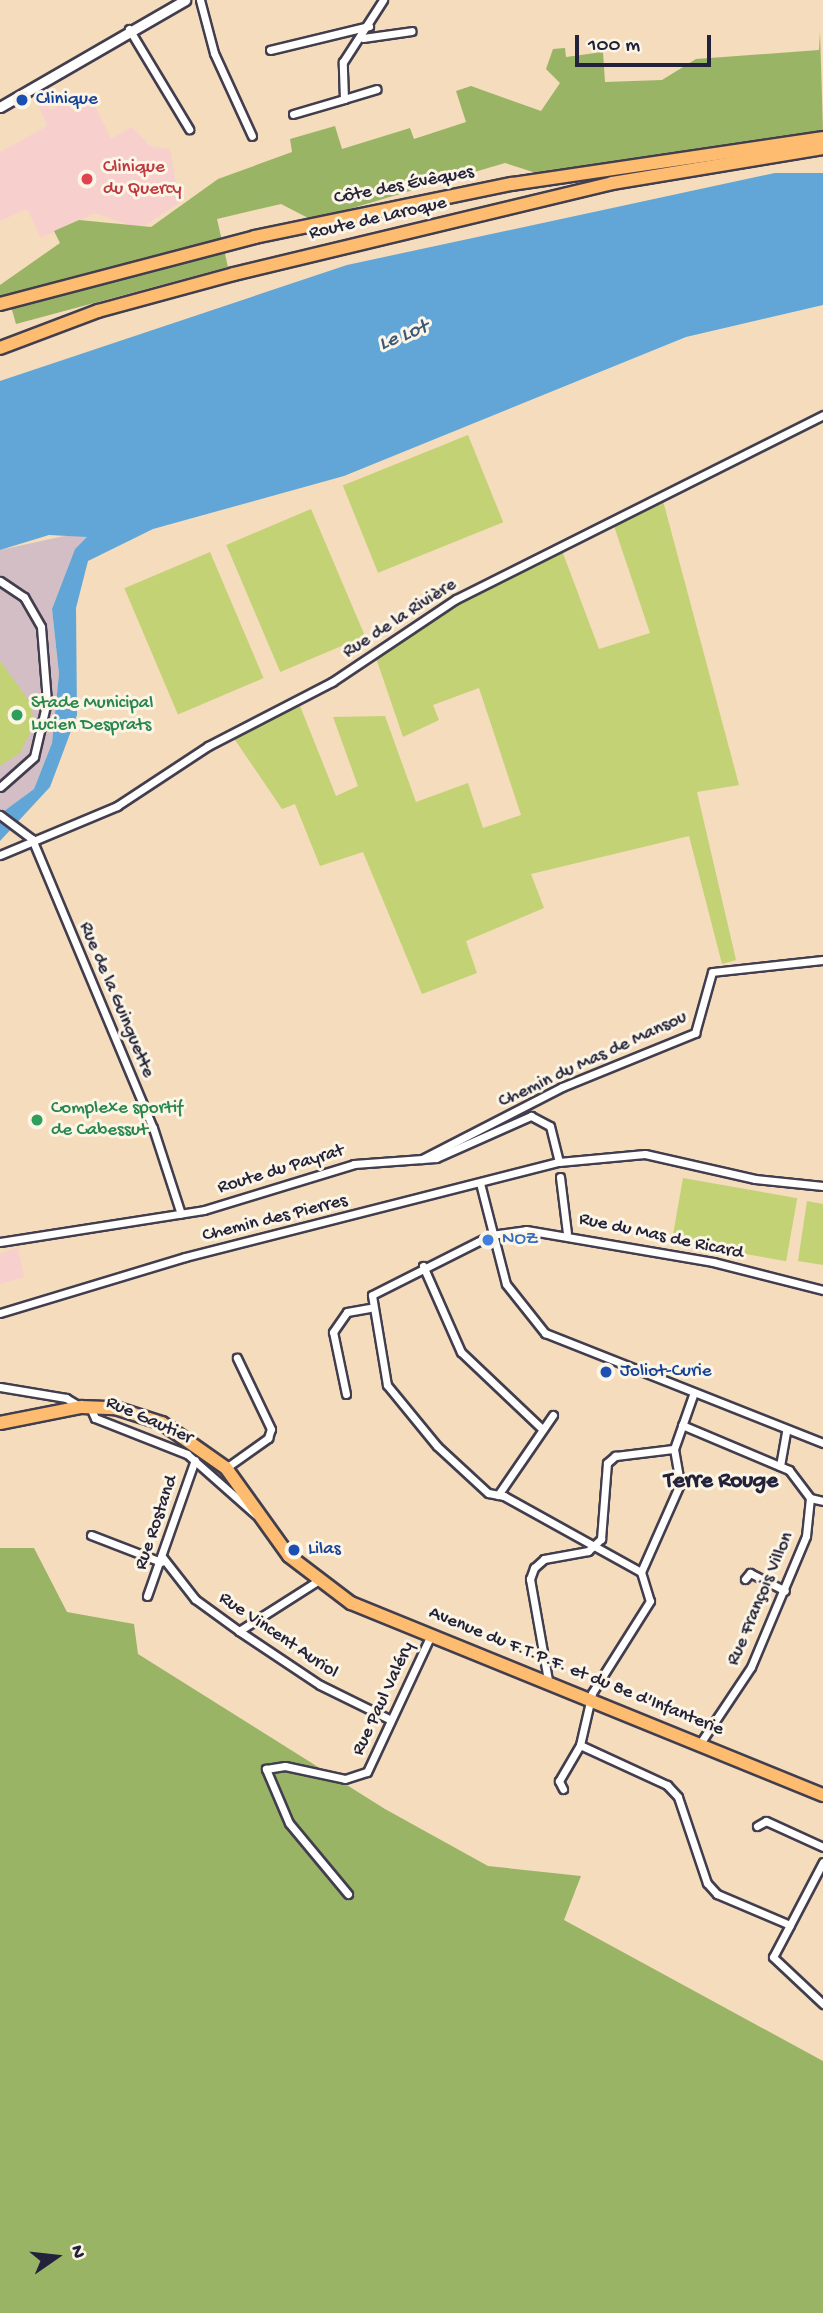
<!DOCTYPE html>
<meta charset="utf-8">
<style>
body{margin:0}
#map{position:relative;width:823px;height:2313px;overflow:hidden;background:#f4dcbd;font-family:"Gochi Hand",sans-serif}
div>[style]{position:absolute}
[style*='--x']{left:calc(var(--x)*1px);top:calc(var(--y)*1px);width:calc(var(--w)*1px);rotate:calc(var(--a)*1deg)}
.built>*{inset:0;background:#f7d0ce}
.industrial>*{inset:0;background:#d2bec4}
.green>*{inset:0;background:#c3d274;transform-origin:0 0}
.forest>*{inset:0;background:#9ab466}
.water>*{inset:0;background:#61a6d7}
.roads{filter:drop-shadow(2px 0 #423e4e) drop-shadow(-2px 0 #423e4e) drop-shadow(0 2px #423e4e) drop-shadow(0 -2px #423e4e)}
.minor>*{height:7px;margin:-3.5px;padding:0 3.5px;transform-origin:3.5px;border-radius:3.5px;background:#fff}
.tertiary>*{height:9px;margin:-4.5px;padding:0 4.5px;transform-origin:4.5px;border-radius:4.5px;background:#fff}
.primary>*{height:12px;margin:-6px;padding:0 6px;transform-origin:6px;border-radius:6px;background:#fdbc6f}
.dots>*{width:19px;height:19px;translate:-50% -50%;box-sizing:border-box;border:4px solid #fcf5e5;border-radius:50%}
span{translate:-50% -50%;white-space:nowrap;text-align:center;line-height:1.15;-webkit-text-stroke:6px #fcf5e5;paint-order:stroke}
.transit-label{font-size:19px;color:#164399}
.left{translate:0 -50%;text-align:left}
.health-label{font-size:19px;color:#be3a42}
.street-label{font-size:19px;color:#22223b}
.leisure-label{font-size:19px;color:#27864d}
.shop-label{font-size:19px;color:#366cbe}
.water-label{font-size:21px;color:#3b5779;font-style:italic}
.quarter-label{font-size:23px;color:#22223b;font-weight:700}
.north{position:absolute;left:21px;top:2222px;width:70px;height:70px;-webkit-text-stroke:5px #fcf5e5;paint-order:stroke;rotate:76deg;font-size:19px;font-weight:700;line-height:28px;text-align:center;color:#22223b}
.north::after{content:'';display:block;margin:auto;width:24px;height:32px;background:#22223b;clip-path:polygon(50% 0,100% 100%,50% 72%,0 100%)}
.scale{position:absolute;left:575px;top:35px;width:136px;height:32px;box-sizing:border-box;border:4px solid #22223b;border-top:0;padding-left:9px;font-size:21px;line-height:24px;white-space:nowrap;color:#22223b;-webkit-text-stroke:5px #fcf5e5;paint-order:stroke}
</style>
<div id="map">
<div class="built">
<div style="clip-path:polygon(44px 89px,50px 110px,66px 100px,72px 111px,92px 99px,111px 139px,132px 127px,150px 146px,170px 149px,179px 203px,140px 229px,95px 213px,41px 238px,27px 209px,0 221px,0 152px,47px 126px,34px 95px)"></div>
<div style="clip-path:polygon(18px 1247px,24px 1277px,0 1284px,0 1254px)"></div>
</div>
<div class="industrial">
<div style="clip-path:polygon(78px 533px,88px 537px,75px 549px,52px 609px,59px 674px,52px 743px,34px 789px,0 814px,0 550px)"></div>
</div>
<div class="green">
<div style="left:468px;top:435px;width:94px;height:135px;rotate:68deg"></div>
<div style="clip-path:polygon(662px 497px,739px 785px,697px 792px,736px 960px,722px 964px,689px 836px,531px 874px,544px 908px,466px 941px,477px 973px,422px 994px,363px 852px,320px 866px,295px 804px,282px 809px,233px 737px,300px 706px,336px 796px,358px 786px,333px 717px,385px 716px,416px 802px,468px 783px,483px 828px,521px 815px,479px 688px,433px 705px,439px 720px,403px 737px,376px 658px,465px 599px,561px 548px,599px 649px,650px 633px,613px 523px)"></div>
<div style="left:311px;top:509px;width:138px;height:92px;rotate:67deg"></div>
<div style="left:210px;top:552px;width:137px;height:93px;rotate:67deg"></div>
<div style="clip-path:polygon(0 661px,28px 699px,35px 723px,20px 753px,0 766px)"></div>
<div style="left:683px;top:1178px;width:116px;height:64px;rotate:10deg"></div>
<div style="clip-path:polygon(807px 1201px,823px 1204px,823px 1265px,798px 1261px)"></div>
</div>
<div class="forest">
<div style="clip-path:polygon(820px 32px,823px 130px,536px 173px,505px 163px,312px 220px,281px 204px,217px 219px,228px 267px,16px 324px,8px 296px,0 297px,0 285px,60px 243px,54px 231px,79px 220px,151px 227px,218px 179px,292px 152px,290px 139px,335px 126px,342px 149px,410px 128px,414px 139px,466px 122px,456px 91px,471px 86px,541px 111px,560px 83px,546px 69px,553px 49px,565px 48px,566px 57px,603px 52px,605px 82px,662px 80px,696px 59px,819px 50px)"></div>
<div style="clip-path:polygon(0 1548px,34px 1548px,67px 1612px,134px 1624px,138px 1654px,385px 1809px,488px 1866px,581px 1876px,564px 1920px,823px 2061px,823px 2313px,0 2313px)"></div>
</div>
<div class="water">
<div style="clip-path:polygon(775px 173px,823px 173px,823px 305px,686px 337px,344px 476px,153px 529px,88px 561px,76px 608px,77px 715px,50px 787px,0 841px,0 814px,34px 789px,52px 743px,59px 674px,52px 609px,75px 549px,87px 537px,49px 535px,0 550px,0 381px,347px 265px)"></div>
</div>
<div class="roads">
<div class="minor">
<div style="--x:200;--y:0;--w:55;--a:75.2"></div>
<div style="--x:214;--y:53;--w:91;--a:65.4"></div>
<div style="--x:129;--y:29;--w:117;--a:59"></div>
<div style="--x:363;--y:38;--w:49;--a:-8.1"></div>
<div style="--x:270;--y:50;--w:102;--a:-13.6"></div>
<div style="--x:344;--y:99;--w:34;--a:-17"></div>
<div style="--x:293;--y:114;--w:53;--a:-16.4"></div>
<div style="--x:344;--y:99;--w:37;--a:-92"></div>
<div style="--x:343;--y:62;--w:74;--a:-57.2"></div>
<div style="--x:0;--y:581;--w:29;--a:34"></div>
<div style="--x:24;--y:597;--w:34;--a:60"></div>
<div style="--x:41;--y:627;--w:74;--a:85.4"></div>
<div style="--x:47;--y:701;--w:57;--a:103.1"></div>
<div style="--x:34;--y:757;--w:45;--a:138.6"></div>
<div style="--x:0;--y:815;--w:40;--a:37"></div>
<div style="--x:32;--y:839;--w:313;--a:67.3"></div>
<div style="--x:153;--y:1128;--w:90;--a:72"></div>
<div style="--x:0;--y:855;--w:127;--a:-22.7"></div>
<div style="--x:117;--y:806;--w:109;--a:-33.4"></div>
<div style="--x:208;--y:746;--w:140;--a:-27.3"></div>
<div style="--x:332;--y:682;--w:149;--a:-33.8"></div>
<div style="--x:456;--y:599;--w:411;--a:-26.6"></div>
<div style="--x:422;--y:1159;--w:157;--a:-27.2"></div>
<div style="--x:562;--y:1087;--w:144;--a:-22.1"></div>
<div style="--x:695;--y:1033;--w:63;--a:-74.4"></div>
<div style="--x:712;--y:972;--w:112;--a:-6.2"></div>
<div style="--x:560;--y:1177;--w:56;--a:82.9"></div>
<div style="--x:480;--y:1183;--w:104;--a:75.6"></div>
<div style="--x:506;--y:1284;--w:63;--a:51.5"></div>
<div style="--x:545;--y:1333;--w:299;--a:21.6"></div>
<div style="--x:0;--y:1242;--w:206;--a:-8.9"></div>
<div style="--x:204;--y:1210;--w:157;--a:-17"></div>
<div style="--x:354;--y:1164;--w:82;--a:-4.2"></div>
<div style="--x:436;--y:1158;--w:104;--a:-23.9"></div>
<div style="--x:531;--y:1116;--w:21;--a:28"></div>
<div style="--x:550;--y:1126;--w:37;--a:76"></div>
<div style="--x:423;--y:1266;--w:94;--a:66.2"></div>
<div style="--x:461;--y:1352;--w:109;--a:43.5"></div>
<div style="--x:0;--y:1313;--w:193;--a:-16.8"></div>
<div style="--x:185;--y:1257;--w:386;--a:-14.3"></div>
<div style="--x:559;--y:1162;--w:86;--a:-5.3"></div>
<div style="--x:645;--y:1154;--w:113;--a:12.8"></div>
<div style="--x:755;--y:1179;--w:68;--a:5.9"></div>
<div style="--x:0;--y:1387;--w:67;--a:9.5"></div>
<div style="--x:66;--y:1398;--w:17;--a:31"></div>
<div style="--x:346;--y:1394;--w:63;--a:-101.8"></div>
<div style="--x:333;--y:1332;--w:24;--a:-55"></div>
<div style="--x:347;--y:1312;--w:23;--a:-10"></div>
<div style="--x:693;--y:1395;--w:57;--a:109.4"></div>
<div style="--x:674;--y:1449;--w:36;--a:80"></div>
<div style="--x:680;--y:1484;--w:96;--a:113.9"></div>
<div style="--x:641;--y:1572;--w:30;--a:73"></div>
<div style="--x:650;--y:1601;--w:109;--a:122.2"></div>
<div style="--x:592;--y:1693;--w:53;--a:103"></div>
<div style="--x:580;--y:1745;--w:96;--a:24.7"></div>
<div style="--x:667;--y:1785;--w:16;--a:47"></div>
<div style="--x:678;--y:1797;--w:91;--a:71.4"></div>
<div style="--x:707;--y:1883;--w:15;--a:48"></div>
<div style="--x:717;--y:1894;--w:79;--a:23"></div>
<div style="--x:790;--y:1925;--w:71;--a:-62.4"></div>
<div style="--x:90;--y:1407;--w:12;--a:66"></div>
<div style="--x:95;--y:1418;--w:99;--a:21.4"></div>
<div style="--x:187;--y:1454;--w:92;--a:41.5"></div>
<div style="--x:682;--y:1425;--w:116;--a:22.8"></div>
<div style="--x:789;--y:1470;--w:35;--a:53"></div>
<div style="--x:810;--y:1498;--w:13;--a:13"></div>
<div style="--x:780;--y:1466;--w:36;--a:-80"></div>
<div style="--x:226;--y:1468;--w:52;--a:-35.5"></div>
<div style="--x:268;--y:1438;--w:9;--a:-72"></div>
<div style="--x:271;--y:1429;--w:79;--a:-115.6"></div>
<div style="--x:498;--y:1495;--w:97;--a:-55.5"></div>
<div style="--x:91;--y:1535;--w:75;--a:21.1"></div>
<div style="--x:163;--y:1558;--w:52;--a:52"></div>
<div style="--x:195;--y:1599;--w:54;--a:36"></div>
<div style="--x:239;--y:1631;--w:97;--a:33.7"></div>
<div style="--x:320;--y:1685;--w:79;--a:26.2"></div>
<div style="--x:641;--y:1572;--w:157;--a:-151"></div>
<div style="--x:504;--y:1496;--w:16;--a:-169"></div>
<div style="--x:488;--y:1493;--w:69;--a:-137.3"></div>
<div style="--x:437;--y:1446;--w:79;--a:-129.3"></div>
<div style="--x:387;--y:1385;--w:91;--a:-99.5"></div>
<div style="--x:372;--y:1295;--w:133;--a:-26.8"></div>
<div style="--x:491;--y:1235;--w:35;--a:-8"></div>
<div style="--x:526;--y:1230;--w:190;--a:9.7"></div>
<div style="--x:713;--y:1262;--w:114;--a:14.3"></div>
<div style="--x:745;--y:1579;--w:8;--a:-50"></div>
<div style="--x:750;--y:1573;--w:39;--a:27"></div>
<div style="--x:147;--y:1596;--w:144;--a:-70.6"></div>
<div style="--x:239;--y:1631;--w:91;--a:-32.5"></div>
<div style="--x:548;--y:1680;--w:103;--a:-100.1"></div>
<div style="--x:530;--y:1579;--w:12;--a:-70"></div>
<div style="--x:534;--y:1568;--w:13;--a:-42"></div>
<div style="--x:544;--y:1559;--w:45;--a:-10.3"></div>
<div style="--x:588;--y:1551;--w:18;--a:-43"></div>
<div style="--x:601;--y:1539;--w:76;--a:-85.5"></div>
<div style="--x:607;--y:1463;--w:11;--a:-41"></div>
<div style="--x:615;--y:1456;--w:59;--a:-6.8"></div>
<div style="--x:701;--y:1742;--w:90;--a:-56.3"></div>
<div style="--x:751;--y:1667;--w:142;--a:-67.2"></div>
<div style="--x:806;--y:1536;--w:38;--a:-84"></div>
<div style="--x:563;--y:1789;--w:9;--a:-117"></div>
<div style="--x:559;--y:1781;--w:42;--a:-59.7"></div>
<div style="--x:757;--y:1826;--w:10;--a:-29"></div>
<div style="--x:766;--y:1821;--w:63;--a:24.5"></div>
<div style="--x:348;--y:1894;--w:92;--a:-129.7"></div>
<div style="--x:289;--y:1823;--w:59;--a:-113.1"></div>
<div style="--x:266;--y:1769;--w:19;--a:-9"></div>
<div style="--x:285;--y:1766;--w:61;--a:12.2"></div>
<div style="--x:345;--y:1779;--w:23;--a:-18"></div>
<div style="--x:367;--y:1772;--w:151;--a:-65"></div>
<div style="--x:790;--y:1925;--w:36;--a:118"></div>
<div style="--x:773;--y:1957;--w:69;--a:43.2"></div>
</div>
<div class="tertiary">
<div style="--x:0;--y:107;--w:214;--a:-30"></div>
</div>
<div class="primary">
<div style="--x:0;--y:304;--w:264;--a:-14.7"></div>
<div style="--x:255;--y:237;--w:262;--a:-11.7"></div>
<div style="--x:512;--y:184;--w:314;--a:-8.4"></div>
<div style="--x:0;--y:348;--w:105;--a:-20.7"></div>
<div style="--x:98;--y:311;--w:141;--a:-15.2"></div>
<div style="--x:234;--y:274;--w:389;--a:-13.5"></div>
<div style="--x:612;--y:183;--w:214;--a:-9.4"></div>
<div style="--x:0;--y:1423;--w:83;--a:-11.2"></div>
<div style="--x:81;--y:1407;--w:34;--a:2"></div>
<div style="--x:115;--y:1408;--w:49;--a:17.7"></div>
<div style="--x:162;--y:1423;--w:78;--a:35.1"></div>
<div style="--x:226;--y:1468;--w:108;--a:54.4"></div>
<div style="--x:289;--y:1556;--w:78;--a:37.2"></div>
<div style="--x:351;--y:1603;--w:510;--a:22.14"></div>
</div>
</div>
<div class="dots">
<div style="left:22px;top:100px;background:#1a4fb4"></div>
<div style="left:87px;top:179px;background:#e0444e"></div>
<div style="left:17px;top:715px;background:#2e9e5b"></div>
<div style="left:37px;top:1120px;background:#2e9e5b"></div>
<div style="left:488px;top:1240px;background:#3f7fe0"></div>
<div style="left:606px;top:1372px;background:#1a4fb4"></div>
<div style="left:294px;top:1550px;background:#1a4fb4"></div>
</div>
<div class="transit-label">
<span class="left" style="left:36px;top:100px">Clinique</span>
<span class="left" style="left:620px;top:1372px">Joliot-Curie</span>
<span class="left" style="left:308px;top:1550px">Lilas</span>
</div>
<div class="health-label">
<span class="left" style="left:103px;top:179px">Clinique<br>du Quercy</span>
</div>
<div class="street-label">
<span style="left:404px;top:186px;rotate:-11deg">Côte des Évêques</span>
<span style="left:378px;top:219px;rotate:-13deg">Route de Laroque</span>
<span style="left:400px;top:619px;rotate:-33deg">Rue de la Rivière</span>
<span style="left:116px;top:1000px;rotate:67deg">Rue de la Guinguette</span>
<span style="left:593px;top:1060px;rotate:-25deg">Chemin du Mas de Mansou</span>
<span style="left:281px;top:1170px;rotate:-17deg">Route du Payrat</span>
<span style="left:275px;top:1219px;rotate:-14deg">Chemin des Pierres</span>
<span style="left:661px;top:1237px;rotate:12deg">Rue du Mas de Ricard</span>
<span style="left:149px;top:1421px;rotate:24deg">Rue Gautier</span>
<span style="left:157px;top:1523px;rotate:-71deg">Rue Rostand</span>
<span style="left:761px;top:1599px;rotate:-67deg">Rue François Villon</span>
<span style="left:278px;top:1636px;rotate:34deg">Rue Vincent Auriol</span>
<span style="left:576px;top:1672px;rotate:22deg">Avenue du F.T.P.F. et du 8e d'Infanterie</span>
<span style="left:384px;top:1699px;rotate:-65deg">Rue Paul Valéry</span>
</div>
<div class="leisure-label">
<span class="left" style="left:31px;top:715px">Stade Municipal<br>Lucien Desprats</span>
<span class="left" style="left:51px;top:1120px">Complexe sportif<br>de Cabessut</span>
</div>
<div class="shop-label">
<span class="left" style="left:502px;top:1240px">NOZ</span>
</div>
<div class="water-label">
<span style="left:404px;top:337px;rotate:-22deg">Le Lot</span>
</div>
<div class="quarter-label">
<span style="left:721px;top:1482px">Terre Rouge</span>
</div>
<div class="north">N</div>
<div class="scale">100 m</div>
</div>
